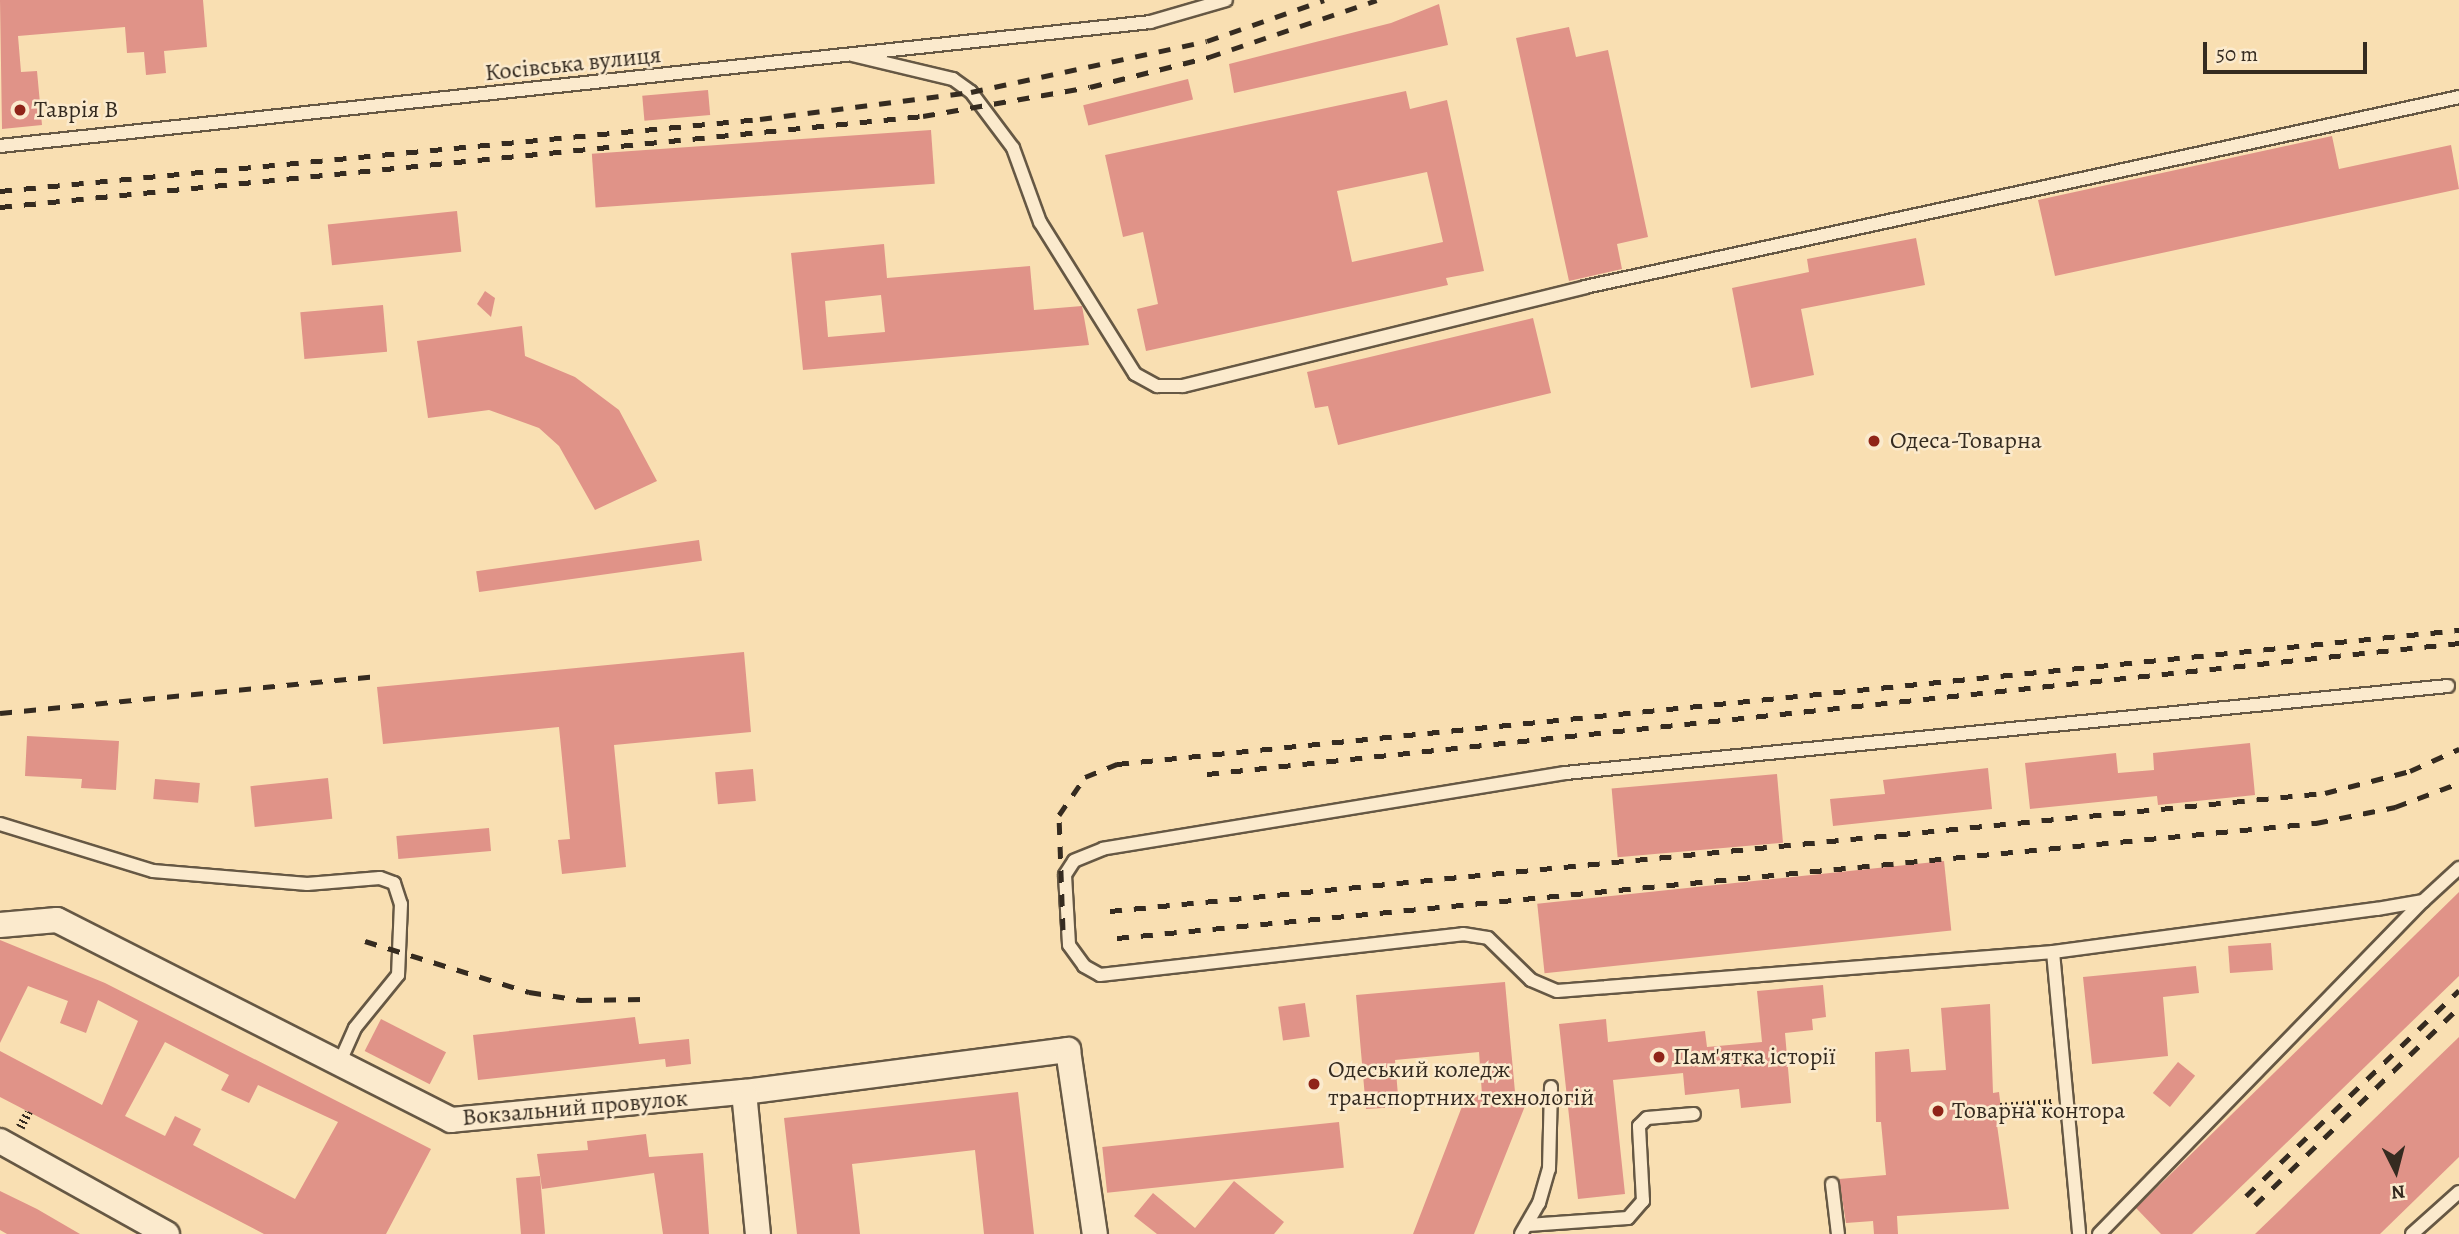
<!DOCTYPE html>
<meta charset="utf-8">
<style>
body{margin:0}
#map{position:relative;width:2459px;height:1234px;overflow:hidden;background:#f9dfb2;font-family:Alegreya,serif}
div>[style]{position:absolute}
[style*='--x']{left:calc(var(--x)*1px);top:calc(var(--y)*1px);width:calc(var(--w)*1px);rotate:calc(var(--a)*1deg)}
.building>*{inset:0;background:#e09388;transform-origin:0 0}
.path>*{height:4.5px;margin-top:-2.25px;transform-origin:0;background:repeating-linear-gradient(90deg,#352b20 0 2px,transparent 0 5.5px)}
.roads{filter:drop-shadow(2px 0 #665844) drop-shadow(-2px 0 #665844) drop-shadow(0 2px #665844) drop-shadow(0 -2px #665844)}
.service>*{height:12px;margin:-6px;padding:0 6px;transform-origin:6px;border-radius:6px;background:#fbeacd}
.minor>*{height:24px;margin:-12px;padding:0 12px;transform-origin:12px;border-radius:12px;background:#fbeacd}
.rail>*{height:5px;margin-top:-2.5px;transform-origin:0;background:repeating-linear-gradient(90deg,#352b20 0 12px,transparent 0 24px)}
.dots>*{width:19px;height:19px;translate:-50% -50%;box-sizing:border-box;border:4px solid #fbeacd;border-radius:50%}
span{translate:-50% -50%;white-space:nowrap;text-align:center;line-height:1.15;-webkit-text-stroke:5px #fbeacd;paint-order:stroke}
.street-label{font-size:24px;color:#352b20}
.poi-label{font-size:24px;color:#352b20}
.left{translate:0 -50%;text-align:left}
.north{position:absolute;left:2361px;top:1136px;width:70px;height:70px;-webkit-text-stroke:5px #fbeacd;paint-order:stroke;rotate:174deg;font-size:19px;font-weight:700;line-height:28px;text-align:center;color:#352b20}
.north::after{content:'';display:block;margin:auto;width:24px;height:32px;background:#352b20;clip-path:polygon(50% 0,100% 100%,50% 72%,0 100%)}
.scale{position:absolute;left:2203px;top:42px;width:164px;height:32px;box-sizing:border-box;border:4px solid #352b20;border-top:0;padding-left:9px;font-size:21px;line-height:24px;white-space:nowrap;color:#352b20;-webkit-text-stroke:5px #fbeacd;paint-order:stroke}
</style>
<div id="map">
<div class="building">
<div style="clip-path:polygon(0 0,203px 0,207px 47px,164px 51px,166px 73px,146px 75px,144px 52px,127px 53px,125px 27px,18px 36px,21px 72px,37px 71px,42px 125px,2px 129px)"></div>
<div style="clip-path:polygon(1439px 4px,1448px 45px,1234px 93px,1229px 64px,1391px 23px)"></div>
<div style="clip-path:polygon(1569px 27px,1576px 57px,1608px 50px,1648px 237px,1617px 244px,1622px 269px,1569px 281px,1516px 38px)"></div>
<div style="left:1188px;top:79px;width:21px;height:108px;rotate:76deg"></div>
<div style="left:708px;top:90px;width:25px;height:66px;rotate:85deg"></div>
<div style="clip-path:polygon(evenodd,1406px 91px,1410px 109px,1447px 100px,1484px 271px,1446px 278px,1448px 285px,1146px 351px,1137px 309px,1158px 304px,1143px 232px,1123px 237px,1105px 155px,1406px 91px,1427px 172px,1443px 242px,1352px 262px,1337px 191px,1427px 172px)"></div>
<div style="left:931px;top:130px;width:54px;height:340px;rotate:86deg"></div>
<div style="clip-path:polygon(2332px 136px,2339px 169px,2451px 145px,2459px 189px,2055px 276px,2038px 200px)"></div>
<div style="left:457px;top:211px;width:41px;height:130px;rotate:84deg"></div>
<div style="clip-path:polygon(1916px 238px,1925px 285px,1801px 309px,1814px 375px,1751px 388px,1732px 288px,1809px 272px,1807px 259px)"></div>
<div style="clip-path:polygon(evenodd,884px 244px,887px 278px,1030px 266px,1034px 310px,1082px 306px,1089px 345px,803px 370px,791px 253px,884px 244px,881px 295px,885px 332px,828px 337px,825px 301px,881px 295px)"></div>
<div style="clip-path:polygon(485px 291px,495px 298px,491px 317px,477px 304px)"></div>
<div style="left:383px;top:305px;width:47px;height:83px;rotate:85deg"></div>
<div style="clip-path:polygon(1533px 318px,1551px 393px,1338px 445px,1328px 406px,1315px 408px,1307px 372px)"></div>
<div style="clip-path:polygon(522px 326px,525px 356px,575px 377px,619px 410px,657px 481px,595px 510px,559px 446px,539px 428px,489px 410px,428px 418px,417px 341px)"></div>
<div style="left:699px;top:540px;width:21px;height:225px;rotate:82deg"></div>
<div style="clip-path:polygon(744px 652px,751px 732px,614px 745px,626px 867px,562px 874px,558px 840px,570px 839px,559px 727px,383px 744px,377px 687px)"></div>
<div style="clip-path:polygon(27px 736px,119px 741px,116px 790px,81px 788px,82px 779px,25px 776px)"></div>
<div style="clip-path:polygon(2250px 743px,2255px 795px,2158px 805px,2157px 796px,2030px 809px,2025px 763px,2116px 753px,2118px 773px,2154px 770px,2153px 753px)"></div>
<div style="clip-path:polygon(1988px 768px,1992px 809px,1833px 826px,1830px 799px,1885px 794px,1883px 780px)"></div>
<div style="left:753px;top:769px;width:32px;height:38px;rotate:85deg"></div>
<div style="left:1777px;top:774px;width:69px;height:166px;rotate:85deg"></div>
<div style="left:328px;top:778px;width:41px;height:78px;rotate:84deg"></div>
<div style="left:155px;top:779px;width:45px;height:20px;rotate:5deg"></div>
<div style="left:489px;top:828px;width:23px;height:93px;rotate:85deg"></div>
<div style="left:1944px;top:861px;width:70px;height:409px;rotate:84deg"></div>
<div style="clip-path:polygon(2459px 892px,2459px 976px,2192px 1234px,2161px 1234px,2136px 1208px)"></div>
<div style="clip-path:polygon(evenodd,0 940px,105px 983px,431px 1149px,386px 1234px,264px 1234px,0 1097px,0 1051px,102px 1105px,138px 1021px,98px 1000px,86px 1033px,60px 1023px,68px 1001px,28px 986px,0 1043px,0 940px,165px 1042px,229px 1075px,221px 1090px,249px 1103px,258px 1085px,338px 1122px,295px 1199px,193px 1145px,201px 1129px,175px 1116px,165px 1136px,125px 1116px,165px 1042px)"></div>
<div style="left:2271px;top:943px;width:27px;height:43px;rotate:86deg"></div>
<div style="clip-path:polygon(2196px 966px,2199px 993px,2163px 997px,2168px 1056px,2092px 1064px,2083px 977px)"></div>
<div style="clip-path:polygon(1505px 982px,1515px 1092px,1525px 1106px,1474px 1234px,1413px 1234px,1466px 1096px,1482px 1095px,1479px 1052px,1395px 1060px,1399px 1107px,1366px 1109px,1356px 995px)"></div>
<div style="clip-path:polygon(1823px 985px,1826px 1017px,1812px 1019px,1813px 1030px,1785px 1033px,1791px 1103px,1741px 1108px,1739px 1089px,1685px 1095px,1683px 1073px,1613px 1080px,1625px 1194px,1578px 1199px,1559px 1024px,1606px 1019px,1608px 1042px,1705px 1031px,1707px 1047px,1762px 1042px,1757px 991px)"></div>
<div style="left:1305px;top:1003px;width:34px;height:27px;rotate:82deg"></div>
<div style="clip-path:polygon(1990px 1004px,1993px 1093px,1999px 1092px,2002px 1117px,1996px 1118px,2009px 1209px,1897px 1216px,1898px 1234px,1874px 1234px,1873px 1221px,1846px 1223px,1839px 1179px,1886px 1175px,1881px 1122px,1876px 1122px,1875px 1052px,1909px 1049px,1911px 1072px,1946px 1070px,1941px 1008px)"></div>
<div style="clip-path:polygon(635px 1017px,639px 1044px,689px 1039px,691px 1064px,666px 1067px,665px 1059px,478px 1080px,473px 1035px)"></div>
<div style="left:381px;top:1019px;width:73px;height:36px;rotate:27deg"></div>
<div style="clip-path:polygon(2459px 1037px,2459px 1157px,2380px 1234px,2255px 1234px)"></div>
<div style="left:2178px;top:1062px;width:22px;height:40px;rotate:39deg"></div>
<div style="clip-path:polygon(1018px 1092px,1034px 1234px,984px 1234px,975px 1150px,852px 1164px,860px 1234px,797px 1234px,784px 1118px)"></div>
<div style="left:1339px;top:1122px;width:46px;height:238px;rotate:84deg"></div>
<div style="clip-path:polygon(646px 1134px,649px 1157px,703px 1153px,709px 1234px,663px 1234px,654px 1173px,542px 1189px,537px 1154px,588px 1150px,587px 1141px)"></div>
<div style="left:540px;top:1176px;width:58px;height:24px;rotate:85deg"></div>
<div style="clip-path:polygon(1234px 1181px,1284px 1222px,1274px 1234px,1157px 1234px,1134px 1216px,1153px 1193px,1195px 1228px)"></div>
<div style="clip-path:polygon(0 1191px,37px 1209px,80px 1234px,7px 1234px,0 1230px)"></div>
</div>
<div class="path">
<div style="--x:2000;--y:1105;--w:52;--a:-4.4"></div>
<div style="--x:18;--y:1126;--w:17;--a:-59"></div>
<div style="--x:22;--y:1128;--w:18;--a:-63"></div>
</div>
<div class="roads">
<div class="service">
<div style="--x:852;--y:55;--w:104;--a:13.4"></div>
<div style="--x:953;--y:79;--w:22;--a:36"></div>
<div style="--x:971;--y:92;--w:70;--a:53.1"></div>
<div style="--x:1013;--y:148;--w:79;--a:70"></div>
<div style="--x:1040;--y:222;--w:179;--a:58"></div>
<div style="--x:1135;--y:374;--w:25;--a:29"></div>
<div style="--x:1157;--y:386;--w:26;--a:0"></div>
<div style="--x:1183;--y:386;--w:414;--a:-13.8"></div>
<div style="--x:1585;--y:287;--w:894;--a:-12.26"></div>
<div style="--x:0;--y:146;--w:1157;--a:-6.15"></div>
<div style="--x:1150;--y:22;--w:79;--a:-16.1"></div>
<div style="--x:2448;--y:686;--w:887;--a:174.37"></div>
<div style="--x:1565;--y:773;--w:468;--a:170.7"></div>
<div style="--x:1103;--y:849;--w:31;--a:158"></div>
<div style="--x:1074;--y:861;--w:17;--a:123"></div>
<div style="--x:1065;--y:875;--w:70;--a:86.7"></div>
<div style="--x:1069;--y:945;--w:26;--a:54"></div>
<div style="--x:1084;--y:966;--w:18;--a:29"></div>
<div style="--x:1100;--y:975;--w:365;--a:-6.4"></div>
<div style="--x:1463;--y:934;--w:25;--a:9"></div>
<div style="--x:1488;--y:938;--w:60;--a:44.3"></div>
<div style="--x:1531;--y:980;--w:28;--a:23"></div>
<div style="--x:1557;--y:991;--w:498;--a:-4.5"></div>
<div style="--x:2053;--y:952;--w:327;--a:-7.6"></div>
<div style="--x:2377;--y:909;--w:47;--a:-9.9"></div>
<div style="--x:2423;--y:901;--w:49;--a:-42.5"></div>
<div style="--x:0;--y:824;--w:160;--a:17.1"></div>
<div style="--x:153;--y:871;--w:155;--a:4.8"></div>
<div style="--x:307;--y:884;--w:73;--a:-4.7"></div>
<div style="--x:380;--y:878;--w:15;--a:20"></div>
<div style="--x:394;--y:883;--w:22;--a:72"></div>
<div style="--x:401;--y:904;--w:71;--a:92.4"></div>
<div style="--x:398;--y:975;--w:68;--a:129.1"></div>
<div style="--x:355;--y:1028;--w:39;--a:114"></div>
<div style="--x:2053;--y:952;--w:283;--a:84.7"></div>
<div style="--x:1832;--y:1184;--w:50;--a:83.2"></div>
<div style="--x:1528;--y:1225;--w:100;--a:-4"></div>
<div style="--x:1628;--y:1218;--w:23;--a:-49"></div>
<div style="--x:1643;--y:1201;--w:75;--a:-93.1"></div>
<div style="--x:1639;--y:1126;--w:11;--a:-45"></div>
<div style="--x:1647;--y:1118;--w:47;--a:-4.9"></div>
<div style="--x:1521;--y:1234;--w:36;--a:-60"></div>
<div style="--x:1539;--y:1203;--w:35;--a:-74"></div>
<div style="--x:1549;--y:1169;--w:82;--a:-88.6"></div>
<div style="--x:2099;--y:1234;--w:463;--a:-45.8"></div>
<div style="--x:2412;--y:1234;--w:63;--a:-41.8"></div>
</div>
<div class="minor">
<div style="--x:0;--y:925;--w:57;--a:-5"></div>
<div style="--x:57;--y:920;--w:442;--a:26.9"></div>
<div style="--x:451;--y:1120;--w:294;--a:-5.5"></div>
<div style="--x:744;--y:1092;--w:327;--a:-7.4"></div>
<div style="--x:1068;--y:1050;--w:186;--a:81.7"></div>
<div style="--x:744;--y:1092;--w:143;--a:84.4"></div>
<div style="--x:0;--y:1141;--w:191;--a:29.1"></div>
</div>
</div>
<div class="rail">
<div style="--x:0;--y:191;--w:763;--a:-5.41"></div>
<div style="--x:760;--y:119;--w:213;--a:-7.3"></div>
<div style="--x:971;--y:92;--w:241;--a:-12.2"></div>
<div style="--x:1207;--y:41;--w:124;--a:-19.3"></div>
<div style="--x:0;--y:207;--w:927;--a:-5.63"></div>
<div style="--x:923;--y:116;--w:169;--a:-9.9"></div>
<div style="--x:1090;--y:87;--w:123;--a:-14.1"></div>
<div style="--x:1209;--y:57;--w:177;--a:-18.7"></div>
<div style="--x:0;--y:713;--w:382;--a:-5.6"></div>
<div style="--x:1207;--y:774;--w:1259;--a:-5.97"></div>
<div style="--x:1110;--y:911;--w:1221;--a:-5.55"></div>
<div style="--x:2325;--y:793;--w:88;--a:-14.5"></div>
<div style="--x:2410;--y:771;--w:54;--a:-24.2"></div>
<div style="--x:1063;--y:930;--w:115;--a:-92"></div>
<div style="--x:1059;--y:815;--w:46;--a:-55.6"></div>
<div style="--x:1085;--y:777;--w:35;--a:-22"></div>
<div style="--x:1117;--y:764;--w:1349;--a:-5.7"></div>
<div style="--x:1117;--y:938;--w:1205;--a:-5.48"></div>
<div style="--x:2316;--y:823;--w:81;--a:-11.4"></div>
<div style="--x:2395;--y:807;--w:68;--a:-20.6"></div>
<div style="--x:365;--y:941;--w:172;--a:17.3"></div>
<div style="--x:529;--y:992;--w:52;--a:8.9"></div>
<div style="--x:580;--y:1000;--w:63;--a:-0.9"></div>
<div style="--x:2246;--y:1196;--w:296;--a:-44"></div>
<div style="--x:2255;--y:1205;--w:284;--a:-44.1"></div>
</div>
<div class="dots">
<div style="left:20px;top:110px;background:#8f2418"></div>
<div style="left:1874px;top:441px;background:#8f2418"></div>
<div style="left:1659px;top:1057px;background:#8f2418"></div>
<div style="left:1314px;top:1084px;background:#8f2418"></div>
<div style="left:1938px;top:1111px;background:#8f2418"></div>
</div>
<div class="street-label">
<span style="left:573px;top:64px;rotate:-6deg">Косівська вулиця</span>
<span style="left:575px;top:1108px;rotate:-5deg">Вокзальний провулок</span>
</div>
<div class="poi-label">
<span class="left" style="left:34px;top:110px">Таврія В</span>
<span class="left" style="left:1890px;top:441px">Одеса-Товарна</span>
<span class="left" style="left:1673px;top:1057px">Пам'ятка історії</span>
<span class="left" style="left:1328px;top:1084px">Одеський коледж<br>транспортних технологій</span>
<span class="left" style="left:1952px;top:1111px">Товарна контора</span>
</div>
<div class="north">N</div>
<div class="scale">50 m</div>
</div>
